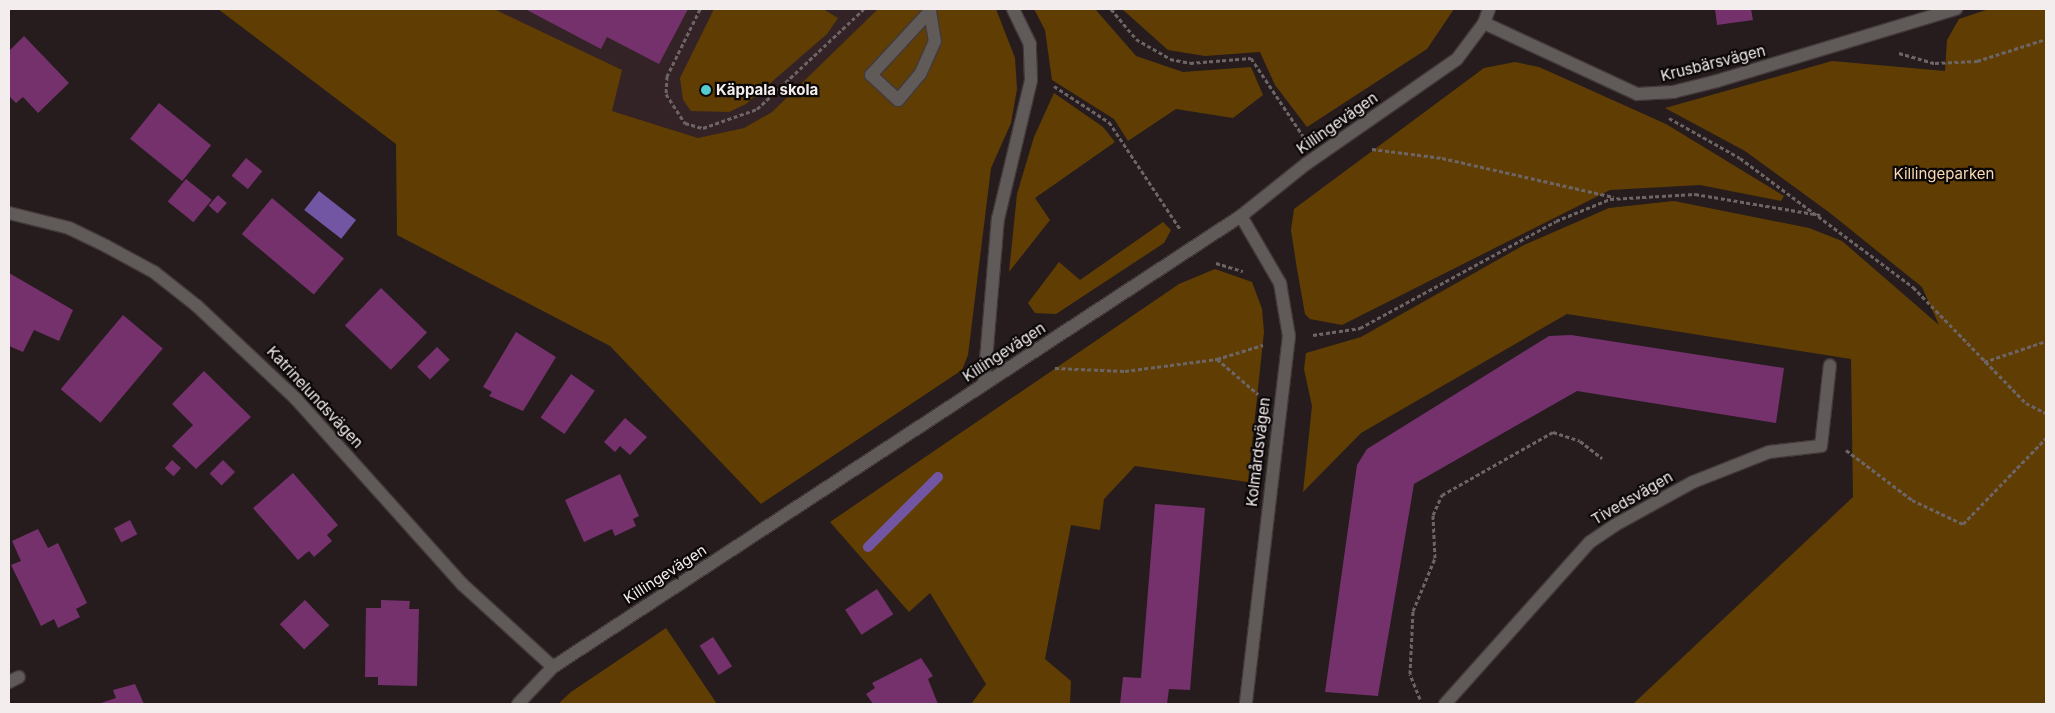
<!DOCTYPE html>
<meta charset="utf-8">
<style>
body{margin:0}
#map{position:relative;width:2055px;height:713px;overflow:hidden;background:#261c1e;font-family:Inter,sans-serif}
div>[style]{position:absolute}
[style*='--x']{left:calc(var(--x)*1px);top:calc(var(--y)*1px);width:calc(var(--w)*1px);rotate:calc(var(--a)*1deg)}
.built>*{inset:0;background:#332326}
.green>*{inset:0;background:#603e03}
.water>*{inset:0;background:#7256a4;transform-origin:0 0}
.stream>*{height:10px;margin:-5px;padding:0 5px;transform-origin:5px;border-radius:5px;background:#7256a4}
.building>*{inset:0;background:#74316c;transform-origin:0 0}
.path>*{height:3px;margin-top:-1.5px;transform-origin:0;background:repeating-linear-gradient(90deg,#6d6465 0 4px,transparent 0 6.5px)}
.roads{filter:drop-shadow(1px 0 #43393b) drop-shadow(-1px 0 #43393b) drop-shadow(0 1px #43393b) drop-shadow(0 -1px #43393b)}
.service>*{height:12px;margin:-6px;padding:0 6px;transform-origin:6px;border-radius:6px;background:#605b59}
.minor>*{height:12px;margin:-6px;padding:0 6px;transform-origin:6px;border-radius:6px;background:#605b59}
.dots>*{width:14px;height:14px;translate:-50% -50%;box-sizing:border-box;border:2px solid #0c0808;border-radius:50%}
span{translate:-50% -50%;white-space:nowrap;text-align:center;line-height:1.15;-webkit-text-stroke:4.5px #0c0808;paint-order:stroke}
.street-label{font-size:15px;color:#f4edee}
.poi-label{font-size:15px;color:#f4edee;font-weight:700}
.left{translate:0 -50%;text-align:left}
.park-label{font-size:15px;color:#f9dab4}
.frame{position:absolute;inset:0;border:10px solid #f4edee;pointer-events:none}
</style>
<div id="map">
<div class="built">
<div style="clip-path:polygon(494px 9px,878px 9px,772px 112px,744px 128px,698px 138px,612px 111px)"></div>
</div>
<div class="green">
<div style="clip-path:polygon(218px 9px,494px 9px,622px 70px,612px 111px,698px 138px,744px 128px,772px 112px,878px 9px,996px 9px,1015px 58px,1017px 89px,1011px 123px,991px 168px,968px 355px,962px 370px,761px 504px,610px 346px,397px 235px,396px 144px)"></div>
<div style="clip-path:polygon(714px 9px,823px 9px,838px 18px,827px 34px,746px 104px,729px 112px,691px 111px,683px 100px,680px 78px)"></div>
<div style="clip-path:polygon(1034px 9px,1095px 9px,1136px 56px,1183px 72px,1251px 67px,1263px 95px,1233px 118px,1176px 109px,1128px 141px,1114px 119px,1052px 80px,1045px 30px)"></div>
<div style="clip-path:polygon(1122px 9px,1454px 9px,1427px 49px,1307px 127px,1275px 85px,1260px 52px,1205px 56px,1168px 50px)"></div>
<div style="clip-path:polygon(1989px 9px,2046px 9px,2046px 704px,1633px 704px,1853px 497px,1851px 359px,1567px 314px,1361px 433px,1303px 492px,1312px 406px,1304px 369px,1306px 353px,1361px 337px,1524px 245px,1609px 208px,1674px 201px,1809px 228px,1842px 241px,1939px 325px,1922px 287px,1830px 213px,1745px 151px,1665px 108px,1832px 61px,1945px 71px,1947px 40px,1959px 19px)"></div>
<div style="clip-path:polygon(1515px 62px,1539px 67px,1666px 124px,1784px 196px,1781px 201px,1700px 185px,1610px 190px,1342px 325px,1310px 319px,1305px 314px,1297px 269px,1291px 230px,1294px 209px,1484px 68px)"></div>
<div style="clip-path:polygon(1054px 93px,1103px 127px,1115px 142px,1035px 198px,1050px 220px,1009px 272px,1017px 194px,1034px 137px)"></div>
<div style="clip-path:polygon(1163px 222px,1171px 230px,1164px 243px,1056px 314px,1035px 313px,1028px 303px,1059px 262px,1080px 280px)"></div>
<div style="clip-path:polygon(1215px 269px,1252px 282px,1262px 309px,1264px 332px,1248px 482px,1135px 466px,1104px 499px,1100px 530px,1071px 525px,1045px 659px,1071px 681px,1070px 704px,971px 704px,986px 684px,930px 593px,909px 612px,830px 522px,1179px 284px)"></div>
<div style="clip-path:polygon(666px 628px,717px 704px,558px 704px,571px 692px)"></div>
</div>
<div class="water">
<div style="left:319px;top:191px;width:47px;height:24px;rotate:38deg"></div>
</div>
<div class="stream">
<div style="--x:868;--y:547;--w:99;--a:-45"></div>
</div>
<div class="building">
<div style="clip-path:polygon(525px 9px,688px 9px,659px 64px,607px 37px,601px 49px)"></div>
<div style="clip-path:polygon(1715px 9px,1751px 9px,1753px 20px,1717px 25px)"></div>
<div style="clip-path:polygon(24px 36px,69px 83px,38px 113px,23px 97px,16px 103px,9px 96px,9px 51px)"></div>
<div style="left:159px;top:103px;width:67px;height:46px;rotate:39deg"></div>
<div style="left:246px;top:158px;width:21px;height:23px;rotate:39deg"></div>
<div style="left:186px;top:179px;width:33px;height:29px;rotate:39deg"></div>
<div style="left:218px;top:195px;width:12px;height:14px;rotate:42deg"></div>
<div style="left:272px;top:198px;width:94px;height:47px;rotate:40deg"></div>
<div style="clip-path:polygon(9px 273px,73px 310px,59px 341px,34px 330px,23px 352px,9px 346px)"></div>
<div style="left:381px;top:288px;width:64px;height:52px;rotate:44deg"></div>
<div style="left:123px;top:315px;width:52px;height:97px;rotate:40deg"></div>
<div style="clip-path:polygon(516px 332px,556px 357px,523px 411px,489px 396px,492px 392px,483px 387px)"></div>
<div style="clip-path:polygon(1571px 335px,1784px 368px,1776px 423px,1577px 391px,1414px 484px,1378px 696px,1325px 692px,1357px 465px,1367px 449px,1549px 336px)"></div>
<div style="left:437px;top:347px;width:18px;height:28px;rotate:45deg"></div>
<div style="clip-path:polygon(204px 371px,251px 417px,196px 469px,172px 446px,193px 425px,172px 404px)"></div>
<div style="left:571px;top:374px;width:29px;height:53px;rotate:35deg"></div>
<div style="clip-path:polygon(625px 418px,647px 437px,630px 455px,620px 446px,615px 452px,604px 442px)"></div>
<div style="left:172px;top:460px;width:12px;height:11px;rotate:42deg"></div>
<div style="left:223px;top:460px;width:17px;height:19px;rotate:45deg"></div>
<div style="clip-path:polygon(293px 473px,338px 525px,327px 535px,332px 541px,314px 557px,309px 551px,298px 560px,253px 508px)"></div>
<div style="clip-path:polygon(620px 474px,639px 516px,633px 519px,636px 526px,615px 536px,612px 529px,584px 542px,565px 500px)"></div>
<div style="clip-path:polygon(1155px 504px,1205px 508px,1190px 690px,1169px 689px,1167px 704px,1120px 704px,1123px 677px,1141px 678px)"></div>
<div style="left:130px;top:520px;width:16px;height:18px;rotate:63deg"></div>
<div style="clip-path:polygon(38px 529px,48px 548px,58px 543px,87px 603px,76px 609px,80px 617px,58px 628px,54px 619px,41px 626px,11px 565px,21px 561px,12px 541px)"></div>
<div style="left:877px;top:589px;width:30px;height:38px;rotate:57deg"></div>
<div style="left:305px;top:600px;width:35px;height:35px;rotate:46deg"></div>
<div style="clip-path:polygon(381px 600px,410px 601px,409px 609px,419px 609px,417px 686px,378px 685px,378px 677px,365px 677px,366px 608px,381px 608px)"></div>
<div style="left:713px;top:637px;width:35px;height:16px;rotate:57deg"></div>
<div style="clip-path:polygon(921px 658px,933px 676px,928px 679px,938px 704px,873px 704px,866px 694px,875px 688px,872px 683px)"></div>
<div style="clip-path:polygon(135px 684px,144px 704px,98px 704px,116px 698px,113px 690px)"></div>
</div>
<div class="path">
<div style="--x:700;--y:9;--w:75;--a:116.2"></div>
<div style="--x:667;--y:76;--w:18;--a:93"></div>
<div style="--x:666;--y:94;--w:35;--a:57"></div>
<div style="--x:685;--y:123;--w:19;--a:16"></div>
<div style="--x:703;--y:128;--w:57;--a:-19.4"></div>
<div style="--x:757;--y:109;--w:146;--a:-43.1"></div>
<div style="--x:1111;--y:9;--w:39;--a:50"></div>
<div style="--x:1136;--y:39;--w:39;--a:30"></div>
<div style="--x:1170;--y:59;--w:20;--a:11"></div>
<div style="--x:1190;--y:63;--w:61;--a:-4.7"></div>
<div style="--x:1251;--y:58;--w:94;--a:56.3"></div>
<div style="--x:1899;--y:53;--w:37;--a:16"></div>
<div style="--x:1935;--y:63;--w:42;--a:-2.7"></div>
<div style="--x:1977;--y:61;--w:72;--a:-17.7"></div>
<div style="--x:1054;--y:86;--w:66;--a:33.2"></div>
<div style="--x:1109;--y:122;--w:128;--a:56.4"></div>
<div style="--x:1669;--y:118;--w:81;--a:29.4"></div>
<div style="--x:1740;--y:158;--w:216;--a:36.7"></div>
<div style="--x:1913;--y:287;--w:162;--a:45.8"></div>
<div style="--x:2026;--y:403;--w:22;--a:27"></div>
<div style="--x:1372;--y:149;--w:71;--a:7.3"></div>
<div style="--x:1442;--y:158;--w:176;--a:12.8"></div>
<div style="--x:1216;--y:263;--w:28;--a:17"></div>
<div style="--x:1313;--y:335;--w:48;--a:-8.5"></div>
<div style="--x:1360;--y:328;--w:223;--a:-28.6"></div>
<div style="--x:1556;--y:221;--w:58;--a:-22.2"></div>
<div style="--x:1610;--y:199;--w:85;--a:-3.4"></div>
<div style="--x:1695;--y:194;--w:127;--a:9.5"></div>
<div style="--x:1217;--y:359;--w:54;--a:40.5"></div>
<div style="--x:1984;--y:362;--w:65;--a:-18.7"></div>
<div style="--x:1055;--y:368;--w:70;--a:2.5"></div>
<div style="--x:1125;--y:371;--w:93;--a:-7.4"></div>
<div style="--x:1217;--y:359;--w:48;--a:-16.9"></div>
<div style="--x:1846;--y:450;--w:83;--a:37.1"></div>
<div style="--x:1912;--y:500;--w:56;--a:25.2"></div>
<div style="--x:1963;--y:524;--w:120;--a:-46"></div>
<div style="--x:1420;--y:699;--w:27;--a:-112"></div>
<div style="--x:1410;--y:674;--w:63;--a:-87.3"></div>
<div style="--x:1413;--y:611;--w:57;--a:-67.5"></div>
<div style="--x:1435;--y:558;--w:43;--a:-92.7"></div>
<div style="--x:1433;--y:515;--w:22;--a:-66"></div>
<div style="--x:1442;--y:495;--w:128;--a:-29.6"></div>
<div style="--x:1553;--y:432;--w:28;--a:18"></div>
<div style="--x:1580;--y:441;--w:28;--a:38"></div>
</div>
<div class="roads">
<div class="service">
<div style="--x:930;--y:9;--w:2;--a:90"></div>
<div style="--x:930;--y:11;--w:30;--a:81"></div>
<div style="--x:935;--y:41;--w:36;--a:114"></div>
<div style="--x:920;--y:74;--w:34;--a:130"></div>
<div style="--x:898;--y:100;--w:37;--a:-137"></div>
<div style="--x:871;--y:75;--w:87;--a:-47.3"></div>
<div style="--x:984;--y:384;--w:166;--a:-85.2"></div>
<div style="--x:998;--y:219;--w:143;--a:-76.6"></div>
<div style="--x:1031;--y:80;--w:36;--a:-92"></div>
<div style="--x:1030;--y:44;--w:39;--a:-116"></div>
</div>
<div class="minor">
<div style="--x:1484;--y:23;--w:169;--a:24.9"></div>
<div style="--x:1637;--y:94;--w:36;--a:-3"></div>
<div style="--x:1673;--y:92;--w:45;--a:-14"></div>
<div style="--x:1717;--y:81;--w:250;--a:-16.8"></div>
<div style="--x:9;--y:213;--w:62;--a:14"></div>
<div style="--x:69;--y:228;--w:41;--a:25.9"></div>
<div style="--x:106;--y:246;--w:55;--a:28.4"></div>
<div style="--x:154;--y:272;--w:55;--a:38.3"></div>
<div style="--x:197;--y:306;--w:136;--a:43.2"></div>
<div style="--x:296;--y:399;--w:249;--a:48.1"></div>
<div style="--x:462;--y:584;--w:123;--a:42.4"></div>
<div style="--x:1241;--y:216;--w:78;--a:59.8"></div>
<div style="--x:1280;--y:283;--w:54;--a:80.4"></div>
<div style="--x:1289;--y:336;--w:371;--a:96.7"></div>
<div style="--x:9;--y:682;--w:11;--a:-27"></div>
<div style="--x:518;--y:704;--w:51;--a:-46.6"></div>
<div style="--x:553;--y:667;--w:823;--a:-33.25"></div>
<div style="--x:1241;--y:216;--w:83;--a:-38.7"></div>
<div style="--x:1306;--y:164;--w:184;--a:-34.8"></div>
<div style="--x:1457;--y:59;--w:45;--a:-53.1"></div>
<div style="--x:1484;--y:23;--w:15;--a:-70"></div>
<div style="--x:1445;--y:704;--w:217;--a:-48.2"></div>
<div style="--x:1590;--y:542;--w:30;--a:-34"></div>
<div style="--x:1615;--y:525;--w:89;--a:-28.9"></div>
<div style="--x:1693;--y:482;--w:82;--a:-21.5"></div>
<div style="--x:1769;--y:452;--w:52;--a:-6.6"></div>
<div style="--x:1821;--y:446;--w:81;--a:-83.7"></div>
</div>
</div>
<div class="dots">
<div style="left:706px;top:90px;background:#52ccd0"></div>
</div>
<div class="street-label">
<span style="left:1713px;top:63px;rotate:-14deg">Krusbärsvägen</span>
<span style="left:1337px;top:123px;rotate:-35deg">Killingevägen</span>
<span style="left:1004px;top:352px;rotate:-33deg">Killingevägen</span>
<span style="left:315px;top:397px;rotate:47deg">Katrinelundsvägen</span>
<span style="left:1258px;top:452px;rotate:-83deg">Kolmårdsvägen</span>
<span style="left:1632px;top:498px;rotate:-30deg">Tivedsvägen</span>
<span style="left:665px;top:574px;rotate:-33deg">Killingevägen</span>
</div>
<div class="poi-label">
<span class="left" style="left:716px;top:90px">Käppala skola</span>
</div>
<div class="park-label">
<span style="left:1944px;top:174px">Killingeparken</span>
</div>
<div class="frame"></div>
</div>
